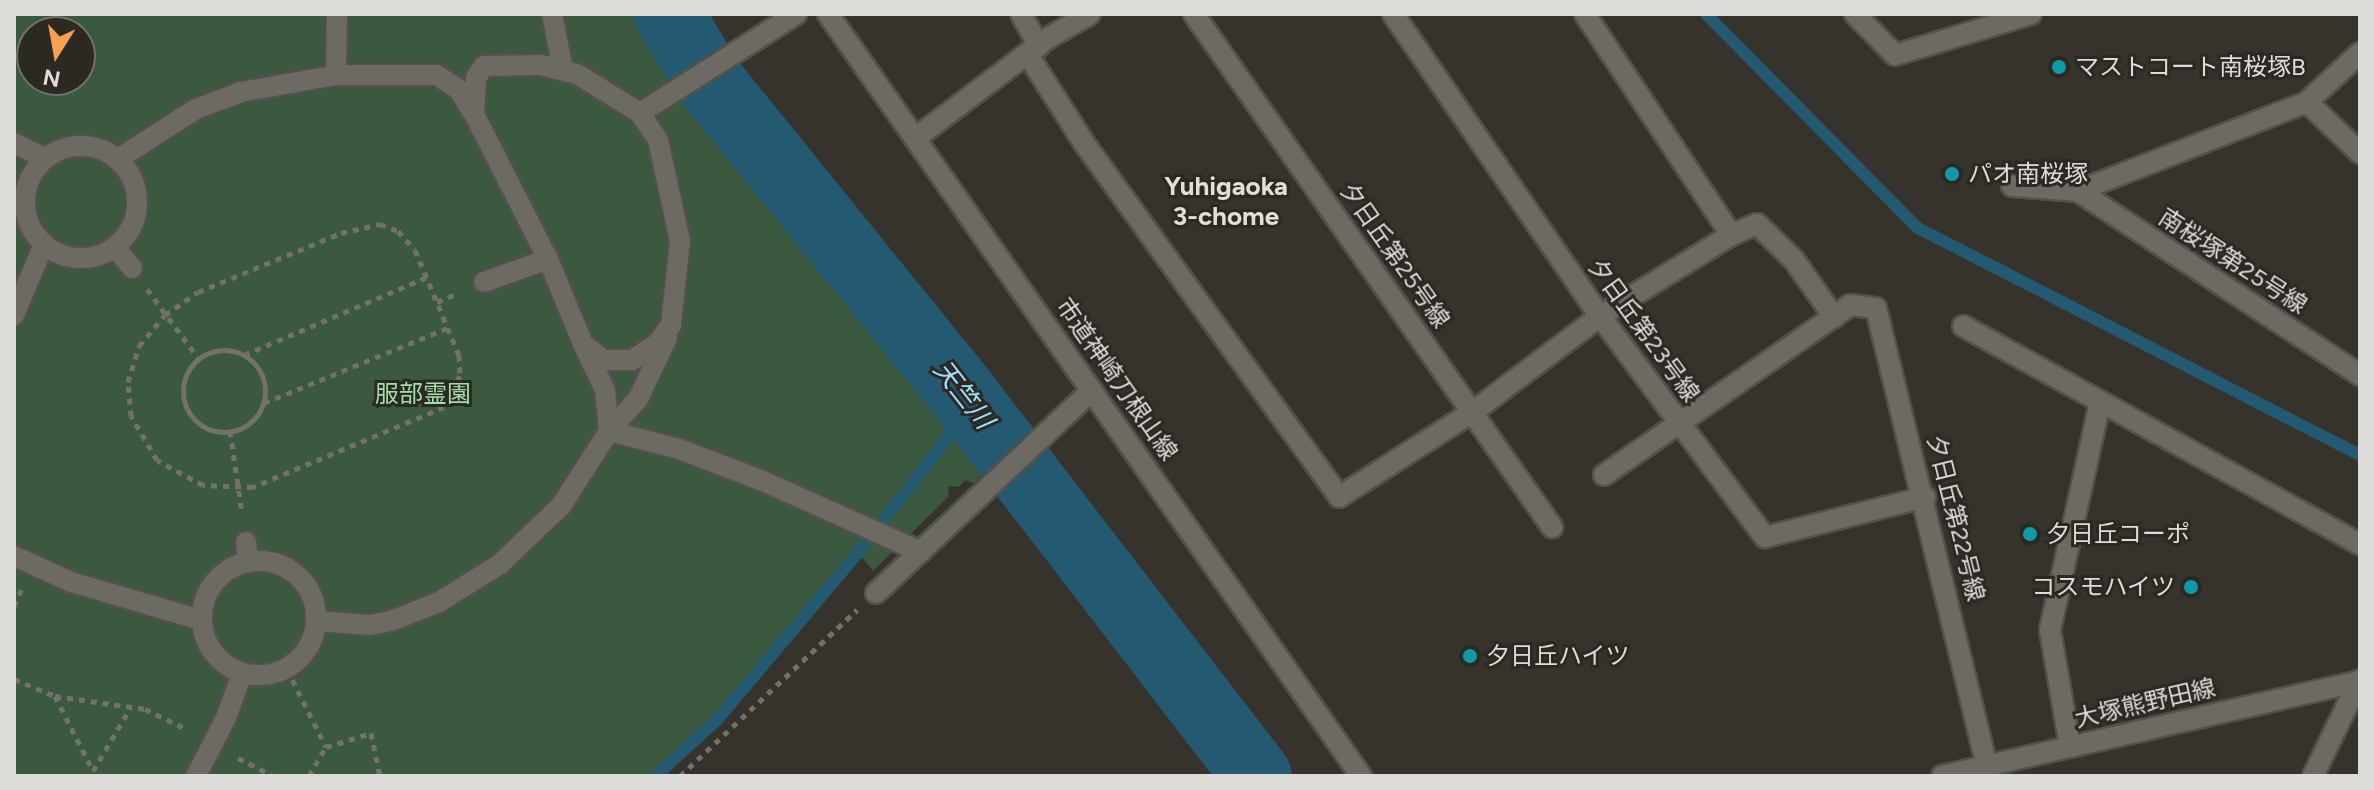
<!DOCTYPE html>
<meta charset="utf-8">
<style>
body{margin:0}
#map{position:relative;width:2374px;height:790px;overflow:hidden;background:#36332d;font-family:Figtree,"Noto Sans JP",sans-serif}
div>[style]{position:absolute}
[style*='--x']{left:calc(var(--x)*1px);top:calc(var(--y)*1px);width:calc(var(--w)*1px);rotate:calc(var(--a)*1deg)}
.green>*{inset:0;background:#3b593e}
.stream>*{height:12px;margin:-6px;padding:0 6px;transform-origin:6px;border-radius:6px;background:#245a71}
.river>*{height:70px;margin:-35px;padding:0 35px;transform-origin:35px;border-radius:35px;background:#245a71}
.path>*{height:5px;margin-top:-2.5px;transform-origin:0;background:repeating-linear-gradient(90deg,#74716c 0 6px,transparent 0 12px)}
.path>.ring{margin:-2.5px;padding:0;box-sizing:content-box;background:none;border:5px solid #74716c;border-radius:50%}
.roads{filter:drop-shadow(2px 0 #53514c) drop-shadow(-2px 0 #53514c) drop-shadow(0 2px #53514c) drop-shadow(0 -2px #53514c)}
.minor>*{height:20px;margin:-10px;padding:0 10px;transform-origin:10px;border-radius:10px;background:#6d6a63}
.minor>.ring{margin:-10px;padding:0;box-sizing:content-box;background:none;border:20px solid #6d6a63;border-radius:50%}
.dots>*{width:22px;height:22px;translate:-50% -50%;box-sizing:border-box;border:4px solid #2c2923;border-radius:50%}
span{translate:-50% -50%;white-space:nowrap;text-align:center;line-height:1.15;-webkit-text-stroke:6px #2c2923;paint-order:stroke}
.poi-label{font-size:24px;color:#dedcd8}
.left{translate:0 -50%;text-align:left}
.right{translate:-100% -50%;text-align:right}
.street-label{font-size:24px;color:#dedcd8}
.park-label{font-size:24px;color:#a2dfa8}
.neighbourhood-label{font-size:26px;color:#e3dfd7;font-weight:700}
.water-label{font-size:26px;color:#9ee0ff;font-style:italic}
.frame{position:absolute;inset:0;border:16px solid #dedcd8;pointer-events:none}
.north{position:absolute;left:16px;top:16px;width:80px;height:80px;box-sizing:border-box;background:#2c2923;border:2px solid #73716b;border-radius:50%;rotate:191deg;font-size:22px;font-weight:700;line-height:32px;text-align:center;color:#dedcd8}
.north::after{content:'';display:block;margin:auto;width:28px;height:36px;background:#fa9f4f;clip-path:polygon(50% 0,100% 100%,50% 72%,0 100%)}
</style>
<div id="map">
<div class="green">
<div style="clip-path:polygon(evenodd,14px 14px,645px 14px,695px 104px,989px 468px,974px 483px,965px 480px,959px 487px,949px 486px,948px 497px,873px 571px,856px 550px,715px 717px,650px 776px,14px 776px,14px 14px,32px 32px,80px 32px,80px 80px,32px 80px,32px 32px)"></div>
</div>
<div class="stream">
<div style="--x:1706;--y:14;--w:301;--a:45.3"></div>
<div style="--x:1918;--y:228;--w:497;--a:27.2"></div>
<div style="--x:656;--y:776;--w:84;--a:-42.6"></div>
<div style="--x:718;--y:719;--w:216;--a:-49.9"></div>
<div style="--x:857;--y:554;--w:145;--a:-52"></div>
<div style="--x:946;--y:440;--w:47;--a:-66.2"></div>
</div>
<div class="river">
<div style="--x:669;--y:14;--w:74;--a:59.3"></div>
<div style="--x:707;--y:78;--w:410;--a:51"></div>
<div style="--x:965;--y:397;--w:478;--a:52.4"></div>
</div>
<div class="path">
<div style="--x:380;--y:224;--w:19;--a:21"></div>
<div style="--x:398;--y:231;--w:25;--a:48"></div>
<div style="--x:415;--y:250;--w:114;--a:67.3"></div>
<div style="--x:459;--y:355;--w:21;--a:87"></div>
<div style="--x:460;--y:376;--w:35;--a:117"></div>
<div style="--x:444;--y:407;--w:207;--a:157.3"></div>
<div style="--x:253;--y:487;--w:50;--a:-177.7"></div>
<div style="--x:203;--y:485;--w:52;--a:-151.5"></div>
<div style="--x:157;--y:460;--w:51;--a:-120.6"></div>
<div style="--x:131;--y:416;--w:34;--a:-95"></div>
<div style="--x:128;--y:382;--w:38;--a:-73"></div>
<div style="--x:139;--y:346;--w:40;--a:-50"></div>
<div style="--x:165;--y:315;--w:40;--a:-34.9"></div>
<div style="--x:198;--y:292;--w:155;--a:-22.4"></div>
<div style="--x:341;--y:233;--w:40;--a:-13"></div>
<div style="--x:147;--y:289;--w:87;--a:53.4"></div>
<div style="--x:437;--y:302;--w:23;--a:-23"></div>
<div class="ring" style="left:183px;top:350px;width:77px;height:77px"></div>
<div style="--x:244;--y:355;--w:199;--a:-23.1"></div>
<div style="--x:264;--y:403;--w:199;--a:-22.2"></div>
<div style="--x:230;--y:431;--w:83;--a:81.7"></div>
<div style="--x:14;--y:606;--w:19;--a:-65"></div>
<div style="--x:287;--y:669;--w:87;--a:63.4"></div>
<div style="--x:14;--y:679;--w:44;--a:22.5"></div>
<div style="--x:55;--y:696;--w:91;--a:8.2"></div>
<div style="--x:145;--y:709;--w:48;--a:26"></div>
<div style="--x:55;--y:696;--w:84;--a:63.1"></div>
<div style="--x:93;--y:771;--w:74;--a:-59.3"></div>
<div style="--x:238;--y:758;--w:39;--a:27"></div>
<div style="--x:309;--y:776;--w:34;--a:-60"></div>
<div style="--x:326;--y:747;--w:47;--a:-17.3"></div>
<div style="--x:371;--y:733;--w:44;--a:78.2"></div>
<div style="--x:680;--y:776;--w:243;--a:-43.2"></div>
</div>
<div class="roads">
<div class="minor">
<div style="--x:552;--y:14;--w:57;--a:78.9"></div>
<div style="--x:828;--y:14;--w:930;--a:55.03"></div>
<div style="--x:1021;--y:14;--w:37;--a:61"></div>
<div style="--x:1194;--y:14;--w:626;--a:55.09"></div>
<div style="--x:1393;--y:14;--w:366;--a:55.6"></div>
<div style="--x:1600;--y:316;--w:276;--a:53.3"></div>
<div style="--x:1765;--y:537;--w:165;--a:-14"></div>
<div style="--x:1585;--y:14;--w:265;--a:56.5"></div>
<div style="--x:1855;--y:14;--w:57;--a:45.7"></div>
<div style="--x:1895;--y:55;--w:142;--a:-16.8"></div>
<div style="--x:1028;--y:55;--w:104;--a:57.5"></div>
<div style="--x:1084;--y:143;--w:436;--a:54.2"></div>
<div style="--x:1339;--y:497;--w:160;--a:-32.5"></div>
<div style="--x:1474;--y:411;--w:158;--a:-37"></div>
<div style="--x:1600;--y:316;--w:154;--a:-31.7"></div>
<div style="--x:1731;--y:235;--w:28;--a:-23"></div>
<div style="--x:1757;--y:224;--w:52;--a:44.2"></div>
<div style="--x:1794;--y:260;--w:70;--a:54.9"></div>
<div style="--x:336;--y:75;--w:61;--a:-89.1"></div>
<div style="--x:2307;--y:102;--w:74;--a:43.9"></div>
<div style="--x:640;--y:113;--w:185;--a:-32.4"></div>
<div style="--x:917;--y:137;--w:164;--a:-37.1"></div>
<div style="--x:1048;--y:38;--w:48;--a:-29.7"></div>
<div style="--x:14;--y:143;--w:34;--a:26"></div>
<div class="ring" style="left:25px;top:146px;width:92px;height:92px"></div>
<div style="--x:118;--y:159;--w:93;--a:-32.7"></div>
<div style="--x:196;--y:109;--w:48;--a:-20.7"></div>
<div style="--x:241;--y:92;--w:97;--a:-10.1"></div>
<div style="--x:336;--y:75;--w:101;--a:0"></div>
<div style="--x:437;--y:75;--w:25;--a:34"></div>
<div style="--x:458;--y:89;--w:28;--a:58"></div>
<div style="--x:2012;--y:186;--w:66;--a:4.3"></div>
<div style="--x:2078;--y:191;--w:246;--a:-21.2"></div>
<div style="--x:2307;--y:102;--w:72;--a:-42.8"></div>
<div style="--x:2078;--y:191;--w:337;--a:33.1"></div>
<div style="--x:115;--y:247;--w:27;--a:51"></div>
<div style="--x:484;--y:282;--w:68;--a:-19.8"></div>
<div style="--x:14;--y:315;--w:77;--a:-67.1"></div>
<div style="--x:1963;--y:326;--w:453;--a:28.8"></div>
<div style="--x:583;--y:344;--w:26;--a:37"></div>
<div style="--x:604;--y:360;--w:28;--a:0"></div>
<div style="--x:632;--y:360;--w:30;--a:-33"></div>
<div style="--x:657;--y:344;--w:24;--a:-54"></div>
<div style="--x:671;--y:325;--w:84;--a:-83.9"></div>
<div style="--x:680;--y:241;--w:103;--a:-102.3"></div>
<div style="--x:658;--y:140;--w:32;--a:-124"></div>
<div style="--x:640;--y:113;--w:74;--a:-148.2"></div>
<div style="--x:577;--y:74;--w:38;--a:-166"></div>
<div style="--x:540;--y:65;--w:56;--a:179"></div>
<div style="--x:484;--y:66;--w:14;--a:124"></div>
<div style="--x:476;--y:78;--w:36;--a:93"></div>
<div style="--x:474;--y:114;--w:163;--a:63"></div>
<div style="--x:548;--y:259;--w:92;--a:67.6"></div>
<div style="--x:583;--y:344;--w:51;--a:64.4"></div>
<div style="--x:605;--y:390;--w:41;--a:84.4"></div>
<div style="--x:609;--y:431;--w:72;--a:14.4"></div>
<div style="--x:679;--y:449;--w:90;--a:20.9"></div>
<div style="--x:763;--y:481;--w:173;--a:24.2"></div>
<div style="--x:1604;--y:475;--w:299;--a:-34.6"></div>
<div style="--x:1850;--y:305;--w:26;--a:7"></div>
<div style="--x:1876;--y:308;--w:471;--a:76.4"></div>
<div style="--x:246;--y:542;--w:20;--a:84"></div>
<div style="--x:14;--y:556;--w:63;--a:24.5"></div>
<div style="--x:71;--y:582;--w:135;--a:16.3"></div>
<div class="ring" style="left:202px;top:561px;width:94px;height:94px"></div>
<div style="--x:876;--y:593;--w:296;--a:-43.2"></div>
<div style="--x:316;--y:621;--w:54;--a:4.2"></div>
<div style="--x:370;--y:625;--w:21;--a:-11"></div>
<div style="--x:391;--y:621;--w:52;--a:-21.6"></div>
<div style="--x:439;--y:602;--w:72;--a:-31.9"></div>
<div style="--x:500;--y:564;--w:84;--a:-43.6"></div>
<div style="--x:561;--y:506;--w:89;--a:-57.4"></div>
<div style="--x:609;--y:431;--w:43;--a:-47.8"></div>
<div style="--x:638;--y:399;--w:68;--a:-64.6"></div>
<div style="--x:2070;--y:746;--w:118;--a:-99.8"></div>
<div style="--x:2050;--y:630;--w:232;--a:-77.6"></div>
<div style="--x:196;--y:776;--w:65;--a:-62.7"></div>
<div style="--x:226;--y:718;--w:48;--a:-70.4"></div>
<div style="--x:1942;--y:776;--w:429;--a:-12.8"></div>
<div style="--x:2313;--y:776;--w:106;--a:-64.2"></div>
</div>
</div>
<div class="dots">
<div style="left:2059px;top:67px;background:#0f9aa8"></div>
<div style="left:1952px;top:174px;background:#0f9aa8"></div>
<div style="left:2030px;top:534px;background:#0f9aa8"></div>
<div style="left:2191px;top:587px;background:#0f9aa8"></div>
<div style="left:1470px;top:656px;background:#0f9aa8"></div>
</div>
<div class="poi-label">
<span class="left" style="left:2075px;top:67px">マストコート南桜塚B</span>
<span class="left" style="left:1968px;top:174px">パオ南桜塚</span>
<span class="left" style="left:2046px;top:534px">夕日丘コーポ</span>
<span class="right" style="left:2175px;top:587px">コスモハイツ</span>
<span class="left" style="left:1486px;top:656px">夕日丘ハイツ</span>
</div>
<div class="street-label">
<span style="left:1395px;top:255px;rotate:55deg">夕日丘第25号線</span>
<span style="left:2233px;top:261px;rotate:33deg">南桜塚第25号線</span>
<span style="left:1644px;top:330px;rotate:54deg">夕日丘第23号線</span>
<span style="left:1117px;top:379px;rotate:55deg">市道神崎刀根山線</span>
<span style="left:1956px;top:518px;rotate:76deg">夕日丘第22号線</span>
<span style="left:2145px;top:703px;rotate:-13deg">大塚熊野田線</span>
</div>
<div class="park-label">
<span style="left:423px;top:394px">服部霊園</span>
</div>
<div class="neighbourhood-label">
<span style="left:1226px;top:202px">Yuhigaoka<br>3-chome</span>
</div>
<div class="water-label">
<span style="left:963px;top:395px;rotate:52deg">天竺川</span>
</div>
<div class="frame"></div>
<div class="north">N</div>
</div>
